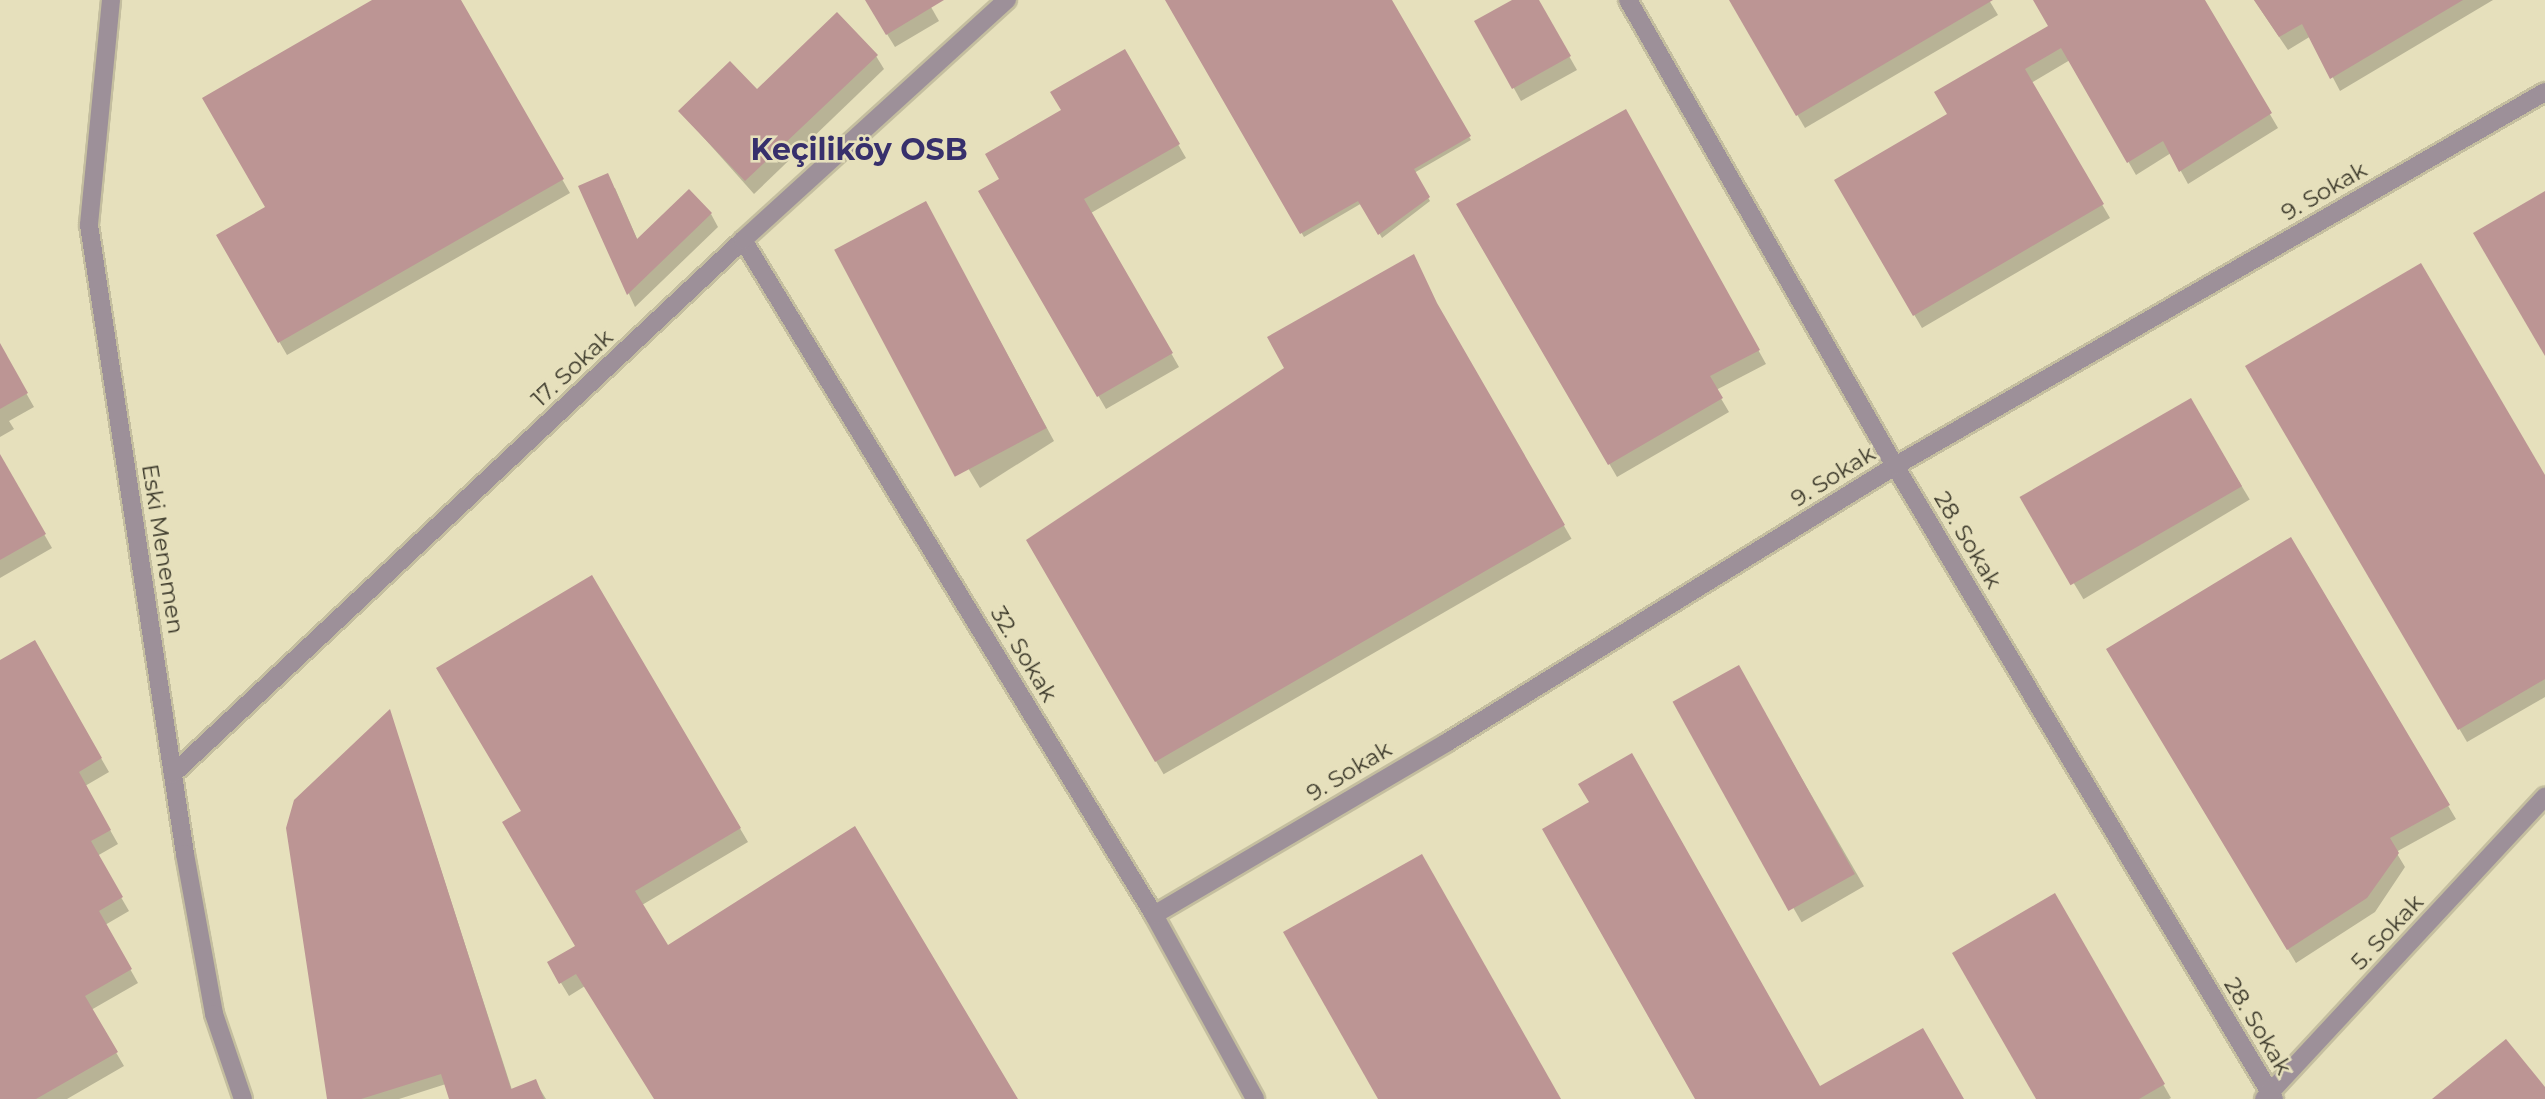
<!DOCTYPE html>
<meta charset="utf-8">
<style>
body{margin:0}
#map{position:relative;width:2545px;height:1099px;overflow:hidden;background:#e6e0bc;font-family:Montserrat,sans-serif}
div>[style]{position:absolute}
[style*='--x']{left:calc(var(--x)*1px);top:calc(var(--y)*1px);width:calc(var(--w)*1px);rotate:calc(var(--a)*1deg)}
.shadow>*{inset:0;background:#0003;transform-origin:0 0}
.building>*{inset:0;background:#bc9594;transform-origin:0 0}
.roads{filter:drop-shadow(2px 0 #c4be9f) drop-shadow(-2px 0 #c4be9f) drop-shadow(0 2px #c4be9f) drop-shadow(0 -2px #c4be9f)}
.minor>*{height:18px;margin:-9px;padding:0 9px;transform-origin:9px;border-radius:9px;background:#9d9099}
span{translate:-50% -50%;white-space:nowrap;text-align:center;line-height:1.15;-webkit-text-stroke:5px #e6e0bc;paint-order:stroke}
.street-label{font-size:23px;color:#3b382a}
.district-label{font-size:30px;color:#37306c;font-weight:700}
</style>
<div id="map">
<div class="shadow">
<div style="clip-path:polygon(376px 0,459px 0,570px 193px,287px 355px,218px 236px,268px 208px)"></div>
<div style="clip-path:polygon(866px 0,927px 0,939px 21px,895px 47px)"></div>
<div style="clip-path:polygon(1167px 0,1390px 0,1471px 140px,1414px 173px,1430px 201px,1382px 238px,1362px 203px,1304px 237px)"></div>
<div style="clip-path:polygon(1516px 0,1537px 0,1577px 70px,1521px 101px,1477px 22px)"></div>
<div style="clip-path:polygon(1730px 0,1989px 0,1998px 15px,1805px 128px)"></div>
<div style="clip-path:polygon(2035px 0,2203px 0,2278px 128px,2188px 184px,2171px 153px,2136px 175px,2070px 60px,2031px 83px,2110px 218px,1922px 328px,1836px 181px,1949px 115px,2050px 26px)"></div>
<div style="clip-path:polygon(2254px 0,2493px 0,2340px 91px,2311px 36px,2288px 50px)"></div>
<div style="clip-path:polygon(1124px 51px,1186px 158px,1091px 213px,1179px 367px,1106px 409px,980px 192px,1002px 179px)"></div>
<div style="clip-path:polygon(876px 56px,884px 69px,754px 194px,680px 111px)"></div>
<div style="clip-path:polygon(1626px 112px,1766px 364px,1716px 390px,1729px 412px,1617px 477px,1458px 204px)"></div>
<div style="clip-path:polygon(580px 187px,615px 188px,638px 241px,711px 214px,718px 227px,635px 307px)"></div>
<div style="clip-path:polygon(933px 217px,1054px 441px,980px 488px,841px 256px)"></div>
<div style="left:1444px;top:318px;width:255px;height:471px;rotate:60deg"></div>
<div style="clip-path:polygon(0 347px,34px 407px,9px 421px,14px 429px,0 437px)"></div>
<div style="clip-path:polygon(2247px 367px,2545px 478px,2545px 697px,2467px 742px)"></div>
<div style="left:2190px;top:400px;width:116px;height:194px;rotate:59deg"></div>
<div style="clip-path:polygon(0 457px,52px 548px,0 578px)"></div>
<div style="clip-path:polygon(2290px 540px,2456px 819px,2396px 852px,2405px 867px,2375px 912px,2296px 963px,2108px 650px)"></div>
<div style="clip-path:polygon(592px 578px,748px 842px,642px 905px,667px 947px,1016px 1099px,656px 1099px,585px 986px,569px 996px,549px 963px,577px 946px,523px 812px)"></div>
<div style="clip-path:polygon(34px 642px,109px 772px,85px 786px,118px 844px,97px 856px,129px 911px,105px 925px,138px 983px,91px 1010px,124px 1066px,67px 1099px,0 1099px,0 662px)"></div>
<div style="left:1738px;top:668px;width:252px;height:72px;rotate:60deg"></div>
<div style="clip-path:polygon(390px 712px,512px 1090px,535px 1081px,546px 1099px,451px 1099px,446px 1084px,399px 1099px,329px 1099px)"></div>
<div style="clip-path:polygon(2054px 895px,2171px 1098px,2169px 1099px,2038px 1099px)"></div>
</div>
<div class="building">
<div style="clip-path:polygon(372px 0,461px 0,564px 179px,278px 343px,216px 235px,265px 207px,202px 98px)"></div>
<div style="clip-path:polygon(865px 0,944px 0,886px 35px)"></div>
<div style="clip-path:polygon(1165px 0,1392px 0,1471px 136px,1414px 169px,1430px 197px,1378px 235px,1358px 201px,1300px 234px)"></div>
<div style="clip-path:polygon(1512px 0,1539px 0,1571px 56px,1512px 89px,1474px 21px)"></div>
<div style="clip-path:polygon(1729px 0,1993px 0,1796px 116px)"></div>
<div style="clip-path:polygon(2033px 0,2205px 0,2272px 113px,2179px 172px,2163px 141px,2127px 163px,2061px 48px,2025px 69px,2104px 204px,1913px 316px,1834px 180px,1947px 114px,1934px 92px,2048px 26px)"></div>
<div style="clip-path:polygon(2254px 0,2463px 0,2330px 79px,2302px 24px,2279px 37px)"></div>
<div style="clip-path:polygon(837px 12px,878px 55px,745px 181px,678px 111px,730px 61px,757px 89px)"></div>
<div style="clip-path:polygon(1125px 49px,1180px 144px,1084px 199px,1173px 353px,1097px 397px,978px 191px,999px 179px,985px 154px,1061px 110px,1050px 92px)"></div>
<div style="clip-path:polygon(1626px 109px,1760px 350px,1710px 376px,1723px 398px,1608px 465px,1456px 204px)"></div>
<div style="clip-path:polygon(608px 173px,637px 239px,689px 189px,712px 213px,627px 295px,578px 186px)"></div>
<div style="clip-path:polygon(2545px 191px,2545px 356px,2473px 233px)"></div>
<div style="left:926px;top:201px;width:257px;height:104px;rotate:62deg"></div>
<div style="clip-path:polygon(1414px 254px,1437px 303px,1565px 525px,1155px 762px,1026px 540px,1284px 368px,1267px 337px)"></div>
<div style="clip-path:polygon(2421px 263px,2545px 475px,2545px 679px,2458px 730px,2245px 366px)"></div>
<div style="clip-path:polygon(0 343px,28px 393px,0 409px)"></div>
<div style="left:2191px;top:398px;width:102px;height:198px;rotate:60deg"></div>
<div style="clip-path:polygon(0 454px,46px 534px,0 560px)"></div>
<div style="clip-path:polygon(2291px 537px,2450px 805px,2390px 838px,2399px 853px,2367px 898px,2287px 950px,2106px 649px)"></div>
<div style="clip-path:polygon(592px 575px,741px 828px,635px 891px,668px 945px,855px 826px,1018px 1099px,654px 1099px,576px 974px,559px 984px,547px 962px,575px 946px,502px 822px,521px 811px,436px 668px)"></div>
<div style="clip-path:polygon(35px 640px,102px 758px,79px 772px,111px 830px,91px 841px,123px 897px,99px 911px,132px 969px,85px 996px,118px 1052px,36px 1099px,0 1099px,0 660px)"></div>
<div style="left:1739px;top:665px;width:239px;height:76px;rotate:61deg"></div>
<div style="clip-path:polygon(390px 709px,511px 1089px,536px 1079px,544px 1099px,449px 1099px,441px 1074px,361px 1099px,327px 1099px,286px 828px,294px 800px)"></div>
<div style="clip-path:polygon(1632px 753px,1820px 1086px,1923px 1028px,1964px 1099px,1695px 1099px,1542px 829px,1589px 802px,1578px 784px)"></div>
<div style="clip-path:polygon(1422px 854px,1561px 1099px,1378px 1099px,1283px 932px)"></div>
<div style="clip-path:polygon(2055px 893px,2165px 1084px,2139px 1099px,2036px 1099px,1952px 953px)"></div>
<div style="clip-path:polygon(2506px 1039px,2545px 1087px,2545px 1099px,2432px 1099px)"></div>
</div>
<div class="roads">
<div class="minor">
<div style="--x:111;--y:0;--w:226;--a:95.6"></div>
<div style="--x:89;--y:225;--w:636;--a:81.32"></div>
<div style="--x:185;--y:854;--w:163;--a:79.7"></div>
<div style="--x:214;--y:1014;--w:90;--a:71.2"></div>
<div style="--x:1628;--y:0;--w:537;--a:60.19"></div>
<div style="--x:1895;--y:466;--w:738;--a:59.09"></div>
<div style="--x:743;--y:240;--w:790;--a:58.66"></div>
<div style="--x:1154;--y:915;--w:210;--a:61.2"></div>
<div style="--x:173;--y:774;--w:781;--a:-43.13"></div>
<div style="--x:743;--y:240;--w:357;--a:-42.3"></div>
<div style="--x:1154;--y:915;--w:339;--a:-30.5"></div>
<div style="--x:1446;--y:743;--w:528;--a:-31.67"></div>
<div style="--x:1895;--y:466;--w:750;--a:-29.92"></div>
<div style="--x:2264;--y:1099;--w:413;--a:-47.1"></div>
</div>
</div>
<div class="street-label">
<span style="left:2324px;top:191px;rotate:-30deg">9. Sokak</span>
<span style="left:572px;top:368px;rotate:-43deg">17. Sokak</span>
<span style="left:1833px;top:476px;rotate:-32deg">9. Sokak</span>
<span style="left:1968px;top:540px;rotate:59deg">28. Sokak</span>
<span style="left:163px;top:549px;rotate:81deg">Eski Menemen</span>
<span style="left:1024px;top:654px;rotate:59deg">32. Sokak</span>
<span style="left:1349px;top:771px;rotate:-31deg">9. Sokak</span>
<span style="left:2387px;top:932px;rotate:-47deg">5. Sokak</span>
<span style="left:2258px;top:1026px;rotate:59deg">28. Sokak</span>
</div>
<div class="district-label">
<span style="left:859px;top:150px">Keçiliköy OSB</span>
</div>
</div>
